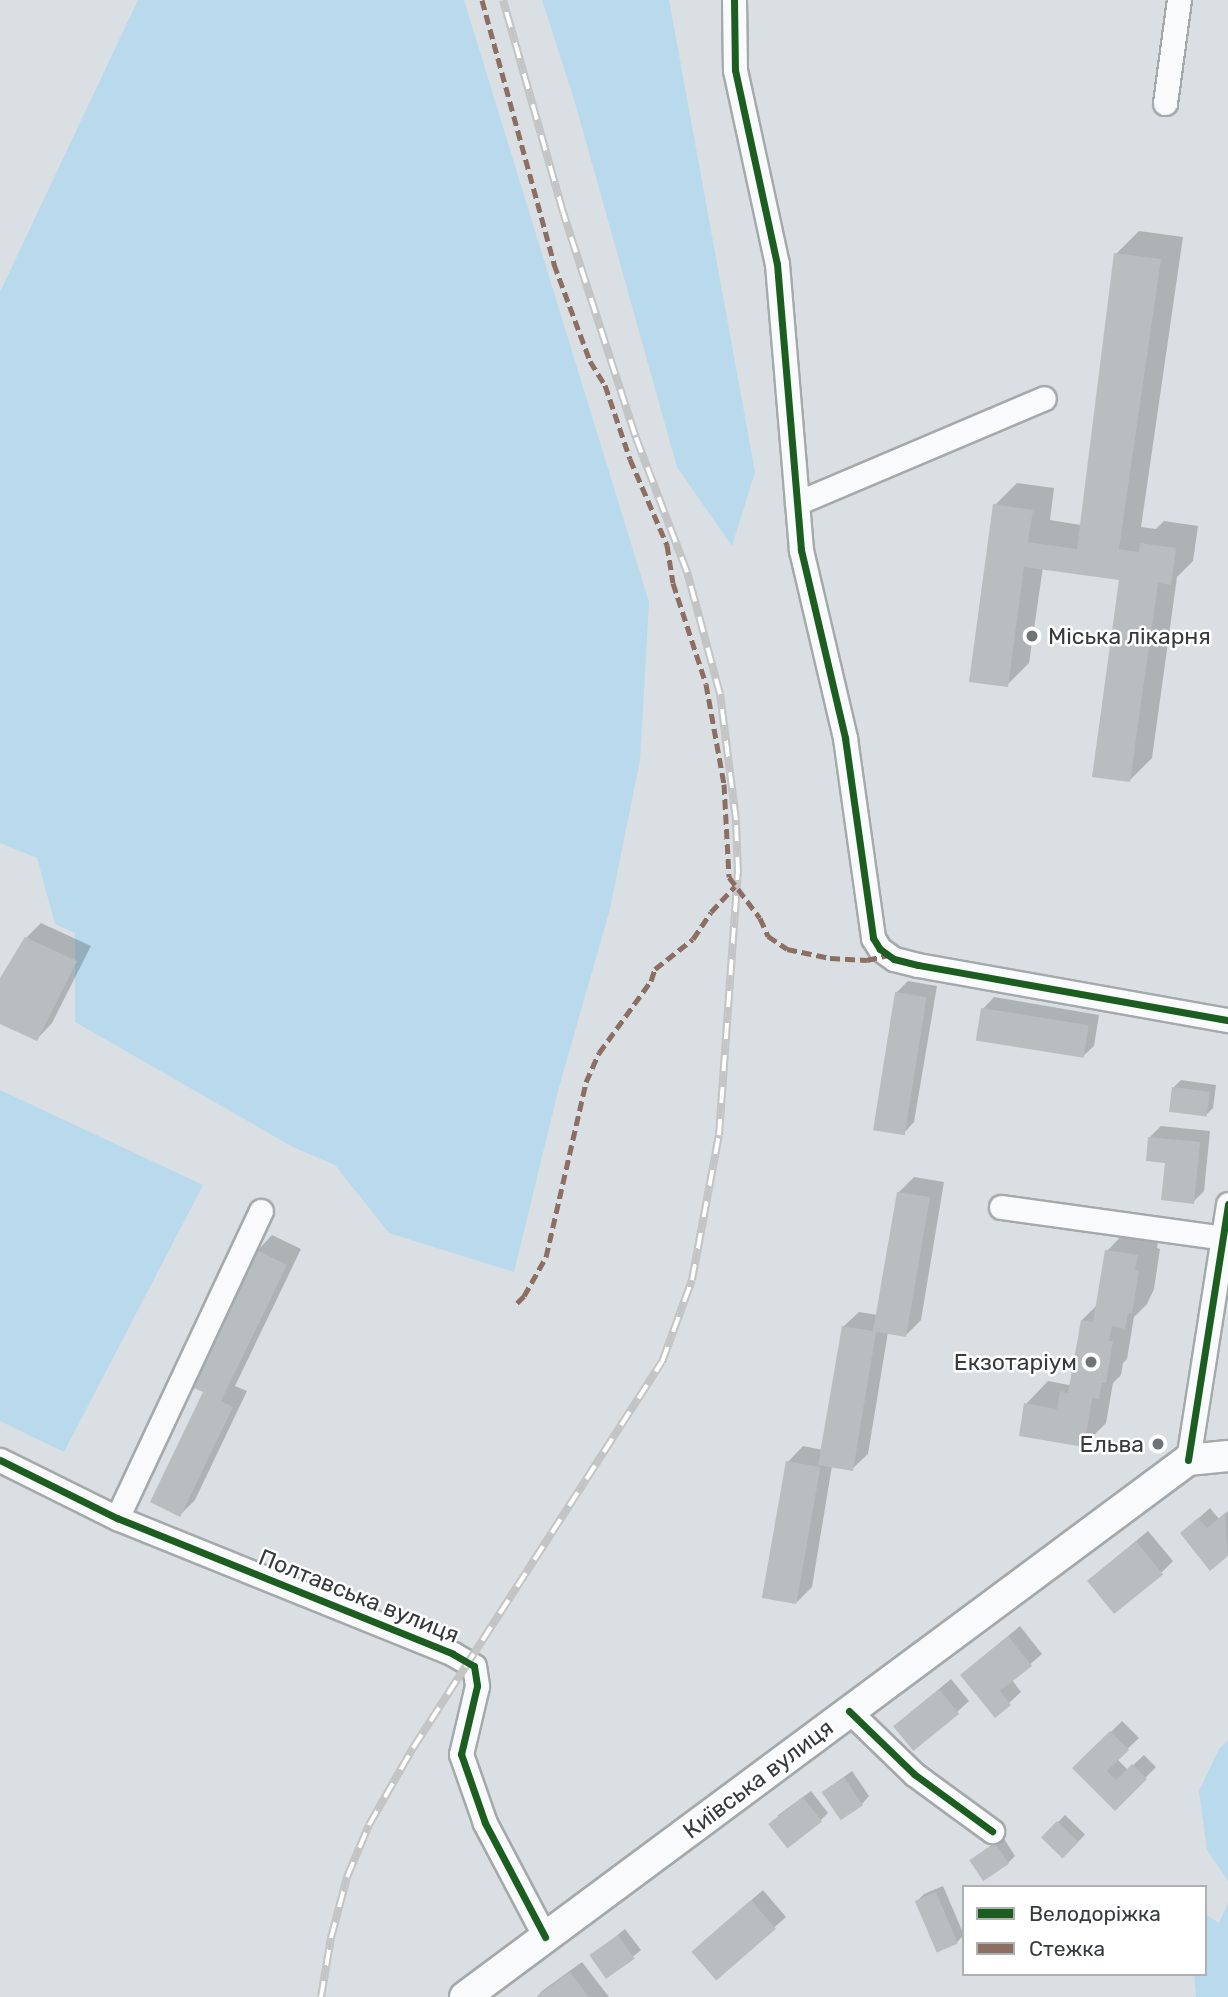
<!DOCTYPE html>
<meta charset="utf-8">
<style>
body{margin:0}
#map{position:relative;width:1228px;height:1997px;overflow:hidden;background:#d9dfe2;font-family:Rubik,sans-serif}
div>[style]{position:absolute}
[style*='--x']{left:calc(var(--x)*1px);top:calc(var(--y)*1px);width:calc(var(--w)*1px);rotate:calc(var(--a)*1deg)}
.green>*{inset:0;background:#b9daec}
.shadow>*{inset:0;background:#0003;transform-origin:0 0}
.building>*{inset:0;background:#b8bdbf;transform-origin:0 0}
.roads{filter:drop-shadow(2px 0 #a4a9ac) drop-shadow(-2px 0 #a4a9ac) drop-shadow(0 2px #a4a9ac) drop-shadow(0 -2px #a4a9ac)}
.minor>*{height:23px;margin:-11.5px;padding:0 11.5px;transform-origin:11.5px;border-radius:11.5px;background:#f9fafb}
.major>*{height:30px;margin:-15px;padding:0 15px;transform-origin:15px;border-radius:15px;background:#f9fafb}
.rail>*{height:8px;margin-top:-4px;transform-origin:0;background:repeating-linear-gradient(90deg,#fff 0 16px,#c2c4c5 0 32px);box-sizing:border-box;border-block:2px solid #c2c4c5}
.quiet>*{height:5px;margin-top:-2.5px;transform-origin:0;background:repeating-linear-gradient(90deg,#8d6e63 0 10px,transparent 0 15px)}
.cycleway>*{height:7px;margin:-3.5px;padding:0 3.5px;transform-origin:3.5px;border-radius:3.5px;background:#1b5e20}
.dots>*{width:19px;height:19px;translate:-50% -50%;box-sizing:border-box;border:4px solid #fff;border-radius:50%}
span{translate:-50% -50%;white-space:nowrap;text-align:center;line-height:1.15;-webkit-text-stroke:5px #fff;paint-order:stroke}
.poi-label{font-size:23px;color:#363b3d}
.left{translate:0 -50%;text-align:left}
.right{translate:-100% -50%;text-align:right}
.street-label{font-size:23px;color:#363b3d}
.legend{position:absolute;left:962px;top:1885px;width:245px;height:91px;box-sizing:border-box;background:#fff;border:2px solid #afb1b1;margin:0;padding:9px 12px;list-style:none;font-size:21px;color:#363b3d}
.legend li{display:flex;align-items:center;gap:14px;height:35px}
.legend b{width:35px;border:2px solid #afb1b1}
</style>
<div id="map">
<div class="green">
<div style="clip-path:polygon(138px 0,464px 0,649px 602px,640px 760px,610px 909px,559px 1087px,514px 1272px,389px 1233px,335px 1165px,293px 1147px,75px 1022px,75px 933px,55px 924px,37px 858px,0 843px,0 292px)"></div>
<div style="clip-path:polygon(542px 0,669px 0,755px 472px,732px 546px,677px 467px,574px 99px)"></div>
<div style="clip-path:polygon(0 1090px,203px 1185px,64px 1452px,0 1421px)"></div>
<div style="clip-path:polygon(1228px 1740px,1228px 1881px,1207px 1850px,1199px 1791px,1219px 1749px)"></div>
<div style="clip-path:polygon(1228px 1903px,1228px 1997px,1196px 1997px,1194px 1974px,1205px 1974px,1205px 1914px,1219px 1923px)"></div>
</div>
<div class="shadow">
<div style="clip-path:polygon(1139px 231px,1183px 237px,1141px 527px,1156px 529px,1164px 521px,1198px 526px,1193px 561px,1177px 577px,1152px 758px,1130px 780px,1121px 578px,1043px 567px,1029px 663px,1007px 685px,995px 505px,1017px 483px,1054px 488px,1050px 520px,1081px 525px,1116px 254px)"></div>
<div style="clip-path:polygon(41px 923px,91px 946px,52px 1023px,37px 1039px,0 1022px,0 982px,26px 938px)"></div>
<div style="clip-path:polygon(908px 981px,937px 986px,914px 1122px,903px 1134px,896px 993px)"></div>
<div style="clip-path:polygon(994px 997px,1099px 1015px,1094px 1046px,1082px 1057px,983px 1009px)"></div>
<div style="clip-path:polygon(1181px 1080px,1216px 1085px,1213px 1108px,1206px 1115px,1174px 1087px)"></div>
<div style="clip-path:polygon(1161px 1126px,1210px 1131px,1204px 1191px,1193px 1202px,1150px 1137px)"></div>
<div style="clip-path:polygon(914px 1177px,944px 1182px,921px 1320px,906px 1335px,888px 1332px,868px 1454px,852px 1469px,832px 1466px,812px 1587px,797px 1602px,788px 1462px,803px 1446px,823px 1450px,843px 1327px,859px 1312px,878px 1315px,899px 1192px)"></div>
<div style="clip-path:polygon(1129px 1228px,1159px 1233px,1157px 1248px,1160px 1249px,1154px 1289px,1147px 1304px,1134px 1317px,1127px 1359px,1123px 1363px,1121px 1375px,1113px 1383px,1106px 1423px,1084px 1445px,1026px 1404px,1048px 1381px,1069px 1385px,1072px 1382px,1082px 1320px,1097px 1305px,1107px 1251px)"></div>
<div style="clip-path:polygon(272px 1235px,301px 1249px,235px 1386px,247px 1391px,195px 1500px,180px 1515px,205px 1391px,257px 1251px)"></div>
<div style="clip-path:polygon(1210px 1508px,1219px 1519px,1228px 1511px,1228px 1554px,1210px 1568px,1182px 1533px)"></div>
<div style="clip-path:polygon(1148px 1531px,1173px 1561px,1162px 1572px,1089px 1580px)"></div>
<div style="clip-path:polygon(1020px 1626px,1042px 1654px,1012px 1680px,1021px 1692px,995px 1716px,974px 1664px)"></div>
<div style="clip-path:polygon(951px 1679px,969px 1701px,957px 1712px,895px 1726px)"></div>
<div style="clip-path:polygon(1122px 1721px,1139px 1738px,1117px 1759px,1128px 1770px,1144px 1755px,1156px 1767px,1115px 1808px,1075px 1768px)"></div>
<div style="clip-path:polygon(852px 1771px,869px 1796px,862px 1804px,823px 1792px)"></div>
<div style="clip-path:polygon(811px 1791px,828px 1813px,821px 1820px,777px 1816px)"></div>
<div style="left:1065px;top:1815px;width:28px;height:31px;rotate:44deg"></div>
<div style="clip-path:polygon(1003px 1837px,1015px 1856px,1008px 1863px,972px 1859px)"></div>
<div style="clip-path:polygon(943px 1886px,964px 1935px,957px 1942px,917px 1901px,924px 1894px)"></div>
<div style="clip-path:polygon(763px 1890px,786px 1917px,717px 1979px,704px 1941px)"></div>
<div style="clip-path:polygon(625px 1929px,641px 1950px,608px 1977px,600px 1949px)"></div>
<div style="clip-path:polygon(582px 1962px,609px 1997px,537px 1997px,542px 1991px)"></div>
</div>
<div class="building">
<div style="clip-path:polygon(1114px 253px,1161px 259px,1119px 549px,1139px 552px,1140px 543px,1176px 548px,1171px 585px,1158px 583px,1130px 782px,1092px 777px,1119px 580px,1024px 567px,1008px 687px,969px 682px,993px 504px,1033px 510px,1028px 542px,1077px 549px)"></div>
<div style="clip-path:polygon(25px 937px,77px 961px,37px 1041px,0 1024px,0 978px)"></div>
<div style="left:895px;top:992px;width:32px;height:140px;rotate:9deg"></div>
<div style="left:981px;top:1008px;width:109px;height:33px;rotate:9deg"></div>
<div style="left:1172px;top:1087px;width:38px;height:25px;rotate:7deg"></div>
<div style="clip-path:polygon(1148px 1137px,1200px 1142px,1194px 1204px,1161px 1200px,1165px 1163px,1146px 1161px)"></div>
<div style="clip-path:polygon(897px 1192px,930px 1197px,906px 1337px,876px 1332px,853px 1471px,818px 1465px,842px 1326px,873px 1331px)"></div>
<div style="clip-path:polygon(255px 1249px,287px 1265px,221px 1401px,233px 1407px,180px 1517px,150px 1502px,203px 1392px,189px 1386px)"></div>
<div style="clip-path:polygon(1105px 1250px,1138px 1255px,1135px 1270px,1139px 1271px,1132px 1314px,1128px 1313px,1125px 1329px,1112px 1326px,1109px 1341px,1113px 1341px,1106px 1383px,1102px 1383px,1099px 1399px,1092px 1398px,1084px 1447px,1019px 1436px,1024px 1403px,1057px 1409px,1060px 1391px,1068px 1393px,1081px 1320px,1093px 1322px)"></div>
<div style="left:786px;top:1461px;width:35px;height:139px;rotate:10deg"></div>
<div style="clip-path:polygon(1225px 1513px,1228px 1556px,1210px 1571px,1180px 1533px,1198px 1518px,1207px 1528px)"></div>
<div style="left:1136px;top:1541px;width:43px;height:63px;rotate:51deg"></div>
<div style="clip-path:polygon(1008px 1636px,1032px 1666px,1000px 1691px,1011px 1705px,995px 1718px,960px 1675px)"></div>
<div style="left:939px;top:1689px;width:32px;height:59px;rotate:51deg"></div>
<div style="clip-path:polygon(1110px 1731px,1129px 1750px,1107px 1771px,1116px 1780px,1132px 1764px,1147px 1779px,1115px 1811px,1072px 1768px)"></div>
<div style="left:844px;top:1777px;width:34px;height:27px;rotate:56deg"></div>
<div style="left:803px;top:1797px;width:31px;height:44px;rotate:52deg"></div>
<div style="left:1057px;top:1821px;width:30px;height:23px;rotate:44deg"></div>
<div style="left:995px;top:1843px;width:25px;height:31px;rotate:56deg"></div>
<div style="left:936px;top:1892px;width:56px;height:23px;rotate:67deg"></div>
<div style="left:751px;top:1900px;width:38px;height:79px;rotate:49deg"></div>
<div style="left:618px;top:1935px;width:29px;height:35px;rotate:55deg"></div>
<div style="clip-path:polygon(570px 1972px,589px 1997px,536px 1997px)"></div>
</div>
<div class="roads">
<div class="minor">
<div style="--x:734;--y:0;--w:70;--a:89.2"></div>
<div style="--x:735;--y:70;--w:198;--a:77.8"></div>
<div style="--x:777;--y:264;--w:287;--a:85.2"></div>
<div style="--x:801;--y:550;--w:193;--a:76.8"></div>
<div style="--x:845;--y:738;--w:202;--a:82"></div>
<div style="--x:873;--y:938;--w:13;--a:58"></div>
<div style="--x:880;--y:949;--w:17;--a:36"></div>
<div style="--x:894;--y:959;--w:25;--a:14"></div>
<div style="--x:918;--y:965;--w:315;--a:10.1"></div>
<div style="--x:1165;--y:103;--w:104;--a:-82.3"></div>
<div style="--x:797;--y:503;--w:268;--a:-23"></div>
<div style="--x:1001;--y:1207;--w:224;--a:7.9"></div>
<div style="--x:0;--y:1460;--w:131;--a:26.4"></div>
<div style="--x:117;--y:1518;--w:362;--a:22"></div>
<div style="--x:453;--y:1654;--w:24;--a:30"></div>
<div style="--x:474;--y:1666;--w:20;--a:81"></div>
<div style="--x:477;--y:1686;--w:70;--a:103.2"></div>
<div style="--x:461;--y:1754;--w:73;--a:70.8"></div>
<div style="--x:485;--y:1823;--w:129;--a:62.2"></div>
<div style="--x:1188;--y:1460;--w:259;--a:-81.1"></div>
<div style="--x:117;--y:1518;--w:339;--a:-64.9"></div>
<div style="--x:849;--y:1711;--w:91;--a:44.1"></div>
<div style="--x:914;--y:1774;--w:97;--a:36.2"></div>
</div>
<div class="major">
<div style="--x:465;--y:1997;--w:901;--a:-36.6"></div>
<div style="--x:1188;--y:1460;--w:40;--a:-5.7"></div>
</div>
</div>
<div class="rail">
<div style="--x:321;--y:1997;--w:60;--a:-80.4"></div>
<div style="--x:331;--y:1938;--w:63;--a:-75.3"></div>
<div style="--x:347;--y:1877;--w:56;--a:-67.1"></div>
<div style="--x:369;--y:1825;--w:89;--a:-60.3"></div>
<div style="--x:413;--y:1748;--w:459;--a:-57.2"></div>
<div style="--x:662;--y:1362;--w:87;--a:-69.9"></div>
<div style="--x:692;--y:1280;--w:147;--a:-79.5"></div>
<div style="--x:719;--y:1135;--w:263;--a:-85.9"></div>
<div style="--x:738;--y:873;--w:53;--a:-92.2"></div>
<div style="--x:736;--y:820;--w:127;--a:-97.2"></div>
<div style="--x:720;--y:694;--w:126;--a:-105.1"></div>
<div style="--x:687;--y:572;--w:147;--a:-110.8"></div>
<div style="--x:635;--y:435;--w:234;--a:-107.9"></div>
<div style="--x:563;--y:212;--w:220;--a:-105.8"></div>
</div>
<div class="quiet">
<div style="--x:482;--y:0;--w:274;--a:74.7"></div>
<div style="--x:554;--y:264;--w:103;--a:69.6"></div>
<div style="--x:590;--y:361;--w:28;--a:58"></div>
<div style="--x:605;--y:385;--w:78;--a:71.3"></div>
<div style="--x:630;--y:459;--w:94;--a:66.7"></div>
<div style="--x:667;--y:545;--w:38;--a:81"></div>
<div style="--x:673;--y:583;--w:106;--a:71.9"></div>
<div style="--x:706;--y:684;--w:102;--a:79.8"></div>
<div style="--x:724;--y:784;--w:93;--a:86.9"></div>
<div style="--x:729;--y:877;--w:51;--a:52.9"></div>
<div style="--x:760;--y:918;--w:20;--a:66"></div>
<div style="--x:768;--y:936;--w:23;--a:34"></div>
<div style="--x:787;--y:949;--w:44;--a:11.8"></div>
<div style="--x:830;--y:958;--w:37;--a:3"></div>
<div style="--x:867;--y:960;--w:22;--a:-13"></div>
<div style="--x:517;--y:1303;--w:10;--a:-45"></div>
<div style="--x:524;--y:1296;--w:45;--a:-60.6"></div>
<div style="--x:546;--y:1257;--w:180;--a:-77.1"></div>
<div style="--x:586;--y:1082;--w:32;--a:-66"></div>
<div style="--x:599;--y:1053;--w:89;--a:-54.2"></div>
<div style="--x:651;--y:981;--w:13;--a:-72"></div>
<div style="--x:655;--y:969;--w:48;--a:-38.3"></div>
<div style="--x:693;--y:939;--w:32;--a:-56"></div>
<div style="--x:711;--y:912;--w:35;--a:-47"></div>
</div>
<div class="cycleway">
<div style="--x:734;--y:0;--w:70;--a:89.2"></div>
<div style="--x:735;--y:70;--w:198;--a:77.8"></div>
<div style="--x:777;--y:264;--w:287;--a:85.2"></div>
<div style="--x:801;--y:550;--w:193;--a:76.8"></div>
<div style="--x:845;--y:738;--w:202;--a:82"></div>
<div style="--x:873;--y:938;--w:13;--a:58"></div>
<div style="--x:880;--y:949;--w:17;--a:36"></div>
<div style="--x:894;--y:959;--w:25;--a:14"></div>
<div style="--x:918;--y:965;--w:315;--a:10.1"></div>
<div style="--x:0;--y:1460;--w:131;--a:26.4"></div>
<div style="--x:117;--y:1518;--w:362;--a:22"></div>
<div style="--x:453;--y:1654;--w:24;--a:30"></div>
<div style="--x:474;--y:1666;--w:20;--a:81"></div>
<div style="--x:477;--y:1686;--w:70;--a:103.2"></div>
<div style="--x:461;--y:1754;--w:73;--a:70.8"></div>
<div style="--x:485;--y:1823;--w:129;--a:62.2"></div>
<div style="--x:1188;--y:1460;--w:259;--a:-81.1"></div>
<div style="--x:849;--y:1711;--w:91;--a:44.1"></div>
<div style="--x:914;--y:1774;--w:97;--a:36.2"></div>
</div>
<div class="dots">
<div style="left:1032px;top:636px;background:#6f7477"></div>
<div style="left:1091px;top:1362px;background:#6f7477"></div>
<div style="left:1158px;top:1444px;background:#6f7477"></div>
</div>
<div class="poi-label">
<span class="left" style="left:1048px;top:636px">Міська лікарня</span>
<span class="right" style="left:1077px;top:1362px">Екзотаріум</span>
<span class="right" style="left:1144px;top:1444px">Ельва</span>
</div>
<div class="street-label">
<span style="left:359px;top:1596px;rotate:22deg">Полтавська вулиця</span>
<span style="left:758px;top:1779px;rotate:-37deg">Київська вулиця</span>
</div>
<ul class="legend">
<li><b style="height:9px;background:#1b5e20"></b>Велодоріжка</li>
<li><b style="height:9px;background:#8d6e63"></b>Стежка</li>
</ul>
</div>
